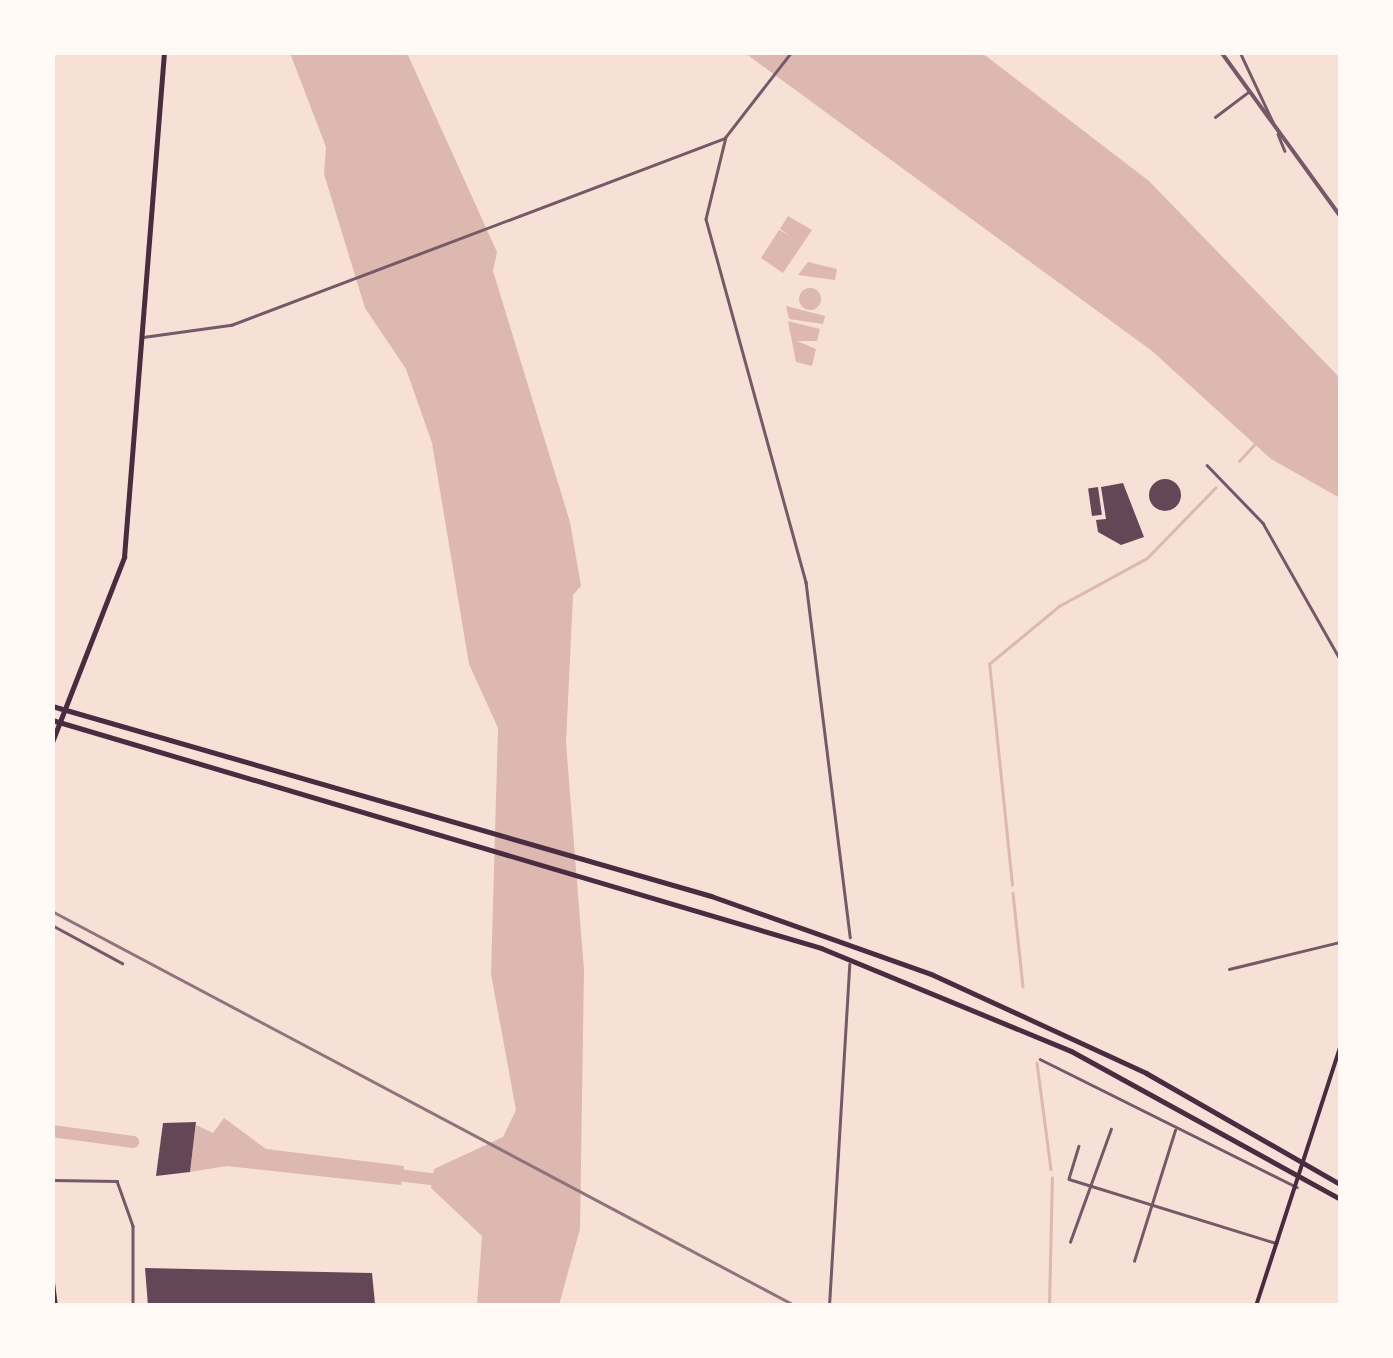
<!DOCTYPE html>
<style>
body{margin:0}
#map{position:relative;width:1393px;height:1358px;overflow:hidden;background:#f7e1d7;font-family:Figtree,sans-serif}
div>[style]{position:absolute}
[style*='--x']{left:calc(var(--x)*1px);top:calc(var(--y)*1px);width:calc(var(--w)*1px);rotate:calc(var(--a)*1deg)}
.water>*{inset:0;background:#dcb8b0}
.round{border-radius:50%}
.stream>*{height:2.5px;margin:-1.25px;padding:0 1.25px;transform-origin:1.25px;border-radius:1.25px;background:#dcb8b0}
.river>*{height:12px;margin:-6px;padding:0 6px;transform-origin:6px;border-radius:6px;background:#dcb8b0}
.building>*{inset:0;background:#644757;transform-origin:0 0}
.minor>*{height:2.5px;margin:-1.25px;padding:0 1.25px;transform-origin:1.25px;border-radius:1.25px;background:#755966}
.tertiary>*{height:4px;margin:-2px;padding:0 2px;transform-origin:2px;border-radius:2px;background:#755966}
.secondary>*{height:4px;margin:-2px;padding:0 2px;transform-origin:2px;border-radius:2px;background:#4a2c40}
.trunk>*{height:5px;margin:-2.5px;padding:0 2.5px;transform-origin:2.5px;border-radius:2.5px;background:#4a2c40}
.motorway>*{height:5px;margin:-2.5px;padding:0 2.5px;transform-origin:2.5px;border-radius:2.5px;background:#4a2c40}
.rail>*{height:2.5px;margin:-1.25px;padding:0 1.25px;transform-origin:1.25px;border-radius:1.25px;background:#8f747c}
span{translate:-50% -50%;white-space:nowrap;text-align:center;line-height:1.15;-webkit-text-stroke:10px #fffaf5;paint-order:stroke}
.frame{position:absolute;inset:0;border:55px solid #fffaf5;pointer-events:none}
</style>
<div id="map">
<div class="water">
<div style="clip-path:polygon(290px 53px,407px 53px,497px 252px,493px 271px,570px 522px,581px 586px,573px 595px,566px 743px,584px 970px,580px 1229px,559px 1305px,477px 1305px,482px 1236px,431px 1188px,434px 1169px,503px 1137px,516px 1110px,491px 974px,498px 728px,469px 664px,432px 443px,406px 369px,365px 308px,324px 174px,326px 147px)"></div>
<div style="clip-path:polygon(745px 53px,982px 53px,1149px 181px,1340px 378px,1340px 498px,1271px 459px,1152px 351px)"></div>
<div style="clip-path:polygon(788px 216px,812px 230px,783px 273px,761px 258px,779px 230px,790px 236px,780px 229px)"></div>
<div style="clip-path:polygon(808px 262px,837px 269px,835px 280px,798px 275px)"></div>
<div class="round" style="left:799px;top:288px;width:22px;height:22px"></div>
<div style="clip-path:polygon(786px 306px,825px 316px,823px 324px,789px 319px)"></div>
<div style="clip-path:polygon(788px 321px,820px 329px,817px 341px,797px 341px,816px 349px,812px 366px,796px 362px)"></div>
<div style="clip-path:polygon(224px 1118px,266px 1149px,404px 1166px,401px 1185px,227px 1166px,190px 1172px,196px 1125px,213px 1133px)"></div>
</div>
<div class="stream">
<div style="--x:1239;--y:461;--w:25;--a:-47"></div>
<div style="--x:1012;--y:885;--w:222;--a:-95.9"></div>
<div style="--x:989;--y:664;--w:91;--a:-39.6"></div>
<div style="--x:1059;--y:606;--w:100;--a:-28.6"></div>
<div style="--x:1147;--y:558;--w:98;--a:-45.8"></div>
<div style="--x:1013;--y:893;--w:94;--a:83.9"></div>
<div style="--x:1037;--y:1063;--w:107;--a:82.5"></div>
<div style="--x:1049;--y:1306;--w:128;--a:-88.7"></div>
</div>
<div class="river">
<div style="--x:52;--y:1131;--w:82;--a:7.7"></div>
<div style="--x:389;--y:1174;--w:59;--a:6.8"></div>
</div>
<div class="building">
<div class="round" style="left:1149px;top:479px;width:32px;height:32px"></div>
<div style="clip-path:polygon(1123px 483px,1144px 537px,1121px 545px,1098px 532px,1096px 520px,1106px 519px,1101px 487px)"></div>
<div style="left:1098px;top:487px;width:28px;height:10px;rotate:82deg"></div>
<div style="clip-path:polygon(196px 1122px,190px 1172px,156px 1176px,163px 1123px)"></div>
<div style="clip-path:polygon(145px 1268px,372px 1273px,375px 1304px,148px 1306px)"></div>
</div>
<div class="minor">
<div style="--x:792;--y:52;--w:108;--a:127.8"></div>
<div style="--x:726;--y:137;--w:84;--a:103.7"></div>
<div style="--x:706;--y:219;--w:377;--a:74.6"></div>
<div style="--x:806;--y:582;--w:358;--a:82.9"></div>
<div style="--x:1240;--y:52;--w:77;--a:64.8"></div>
<div style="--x:1215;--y:117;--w:40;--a:-37"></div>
<div style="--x:1278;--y:134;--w:18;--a:68"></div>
<div style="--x:143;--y:337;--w:89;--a:-7.8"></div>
<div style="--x:231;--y:325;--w:528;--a:-20.73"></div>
<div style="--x:1207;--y:465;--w:81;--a:46"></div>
<div style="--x:1263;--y:523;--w:156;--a:60.5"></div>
<div style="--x:52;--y:925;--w:80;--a:28.5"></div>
<div style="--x:1229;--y:969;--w:114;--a:-13.7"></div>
<div style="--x:1040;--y:1059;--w:287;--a:26.5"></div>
<div style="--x:1079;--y:1146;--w:34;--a:107"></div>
<div style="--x:1069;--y:1179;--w:217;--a:17.2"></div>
<div style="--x:52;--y:1180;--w:65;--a:0.9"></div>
<div style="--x:117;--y:1181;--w:48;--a:70.4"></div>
<div style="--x:133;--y:1226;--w:80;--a:90"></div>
<div style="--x:1070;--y:1242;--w:120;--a:-70.1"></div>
<div style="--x:1134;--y:1261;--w:137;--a:-72.6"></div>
<div style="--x:829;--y:1306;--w:342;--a:-86.6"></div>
</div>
<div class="tertiary">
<div style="--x:1221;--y:52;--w:203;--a:54"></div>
</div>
<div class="secondary">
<div style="--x:1256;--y:1306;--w:272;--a:-72"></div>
</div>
<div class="trunk">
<div style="--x:52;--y:742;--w:199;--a:-68.7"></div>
<div style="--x:124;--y:557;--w:507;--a:-85.47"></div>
<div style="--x:52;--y:1024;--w:27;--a:90"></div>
<div style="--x:52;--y:1282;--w:24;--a:83"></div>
</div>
<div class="motorway">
<div style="--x:52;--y:706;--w:686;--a:16.08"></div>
<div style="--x:711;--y:896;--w:233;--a:19.5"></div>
<div style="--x:931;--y:974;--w:237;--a:24.7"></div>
<div style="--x:1146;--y:1073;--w:224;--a:29.8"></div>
<div style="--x:52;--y:720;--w:802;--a:16.51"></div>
<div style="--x:821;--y:948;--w:270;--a:22.4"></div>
<div style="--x:1071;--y:1051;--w:307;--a:28.8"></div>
</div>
<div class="rail">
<div style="--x:52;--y:911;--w:842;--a:27.96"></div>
</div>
<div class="frame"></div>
</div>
